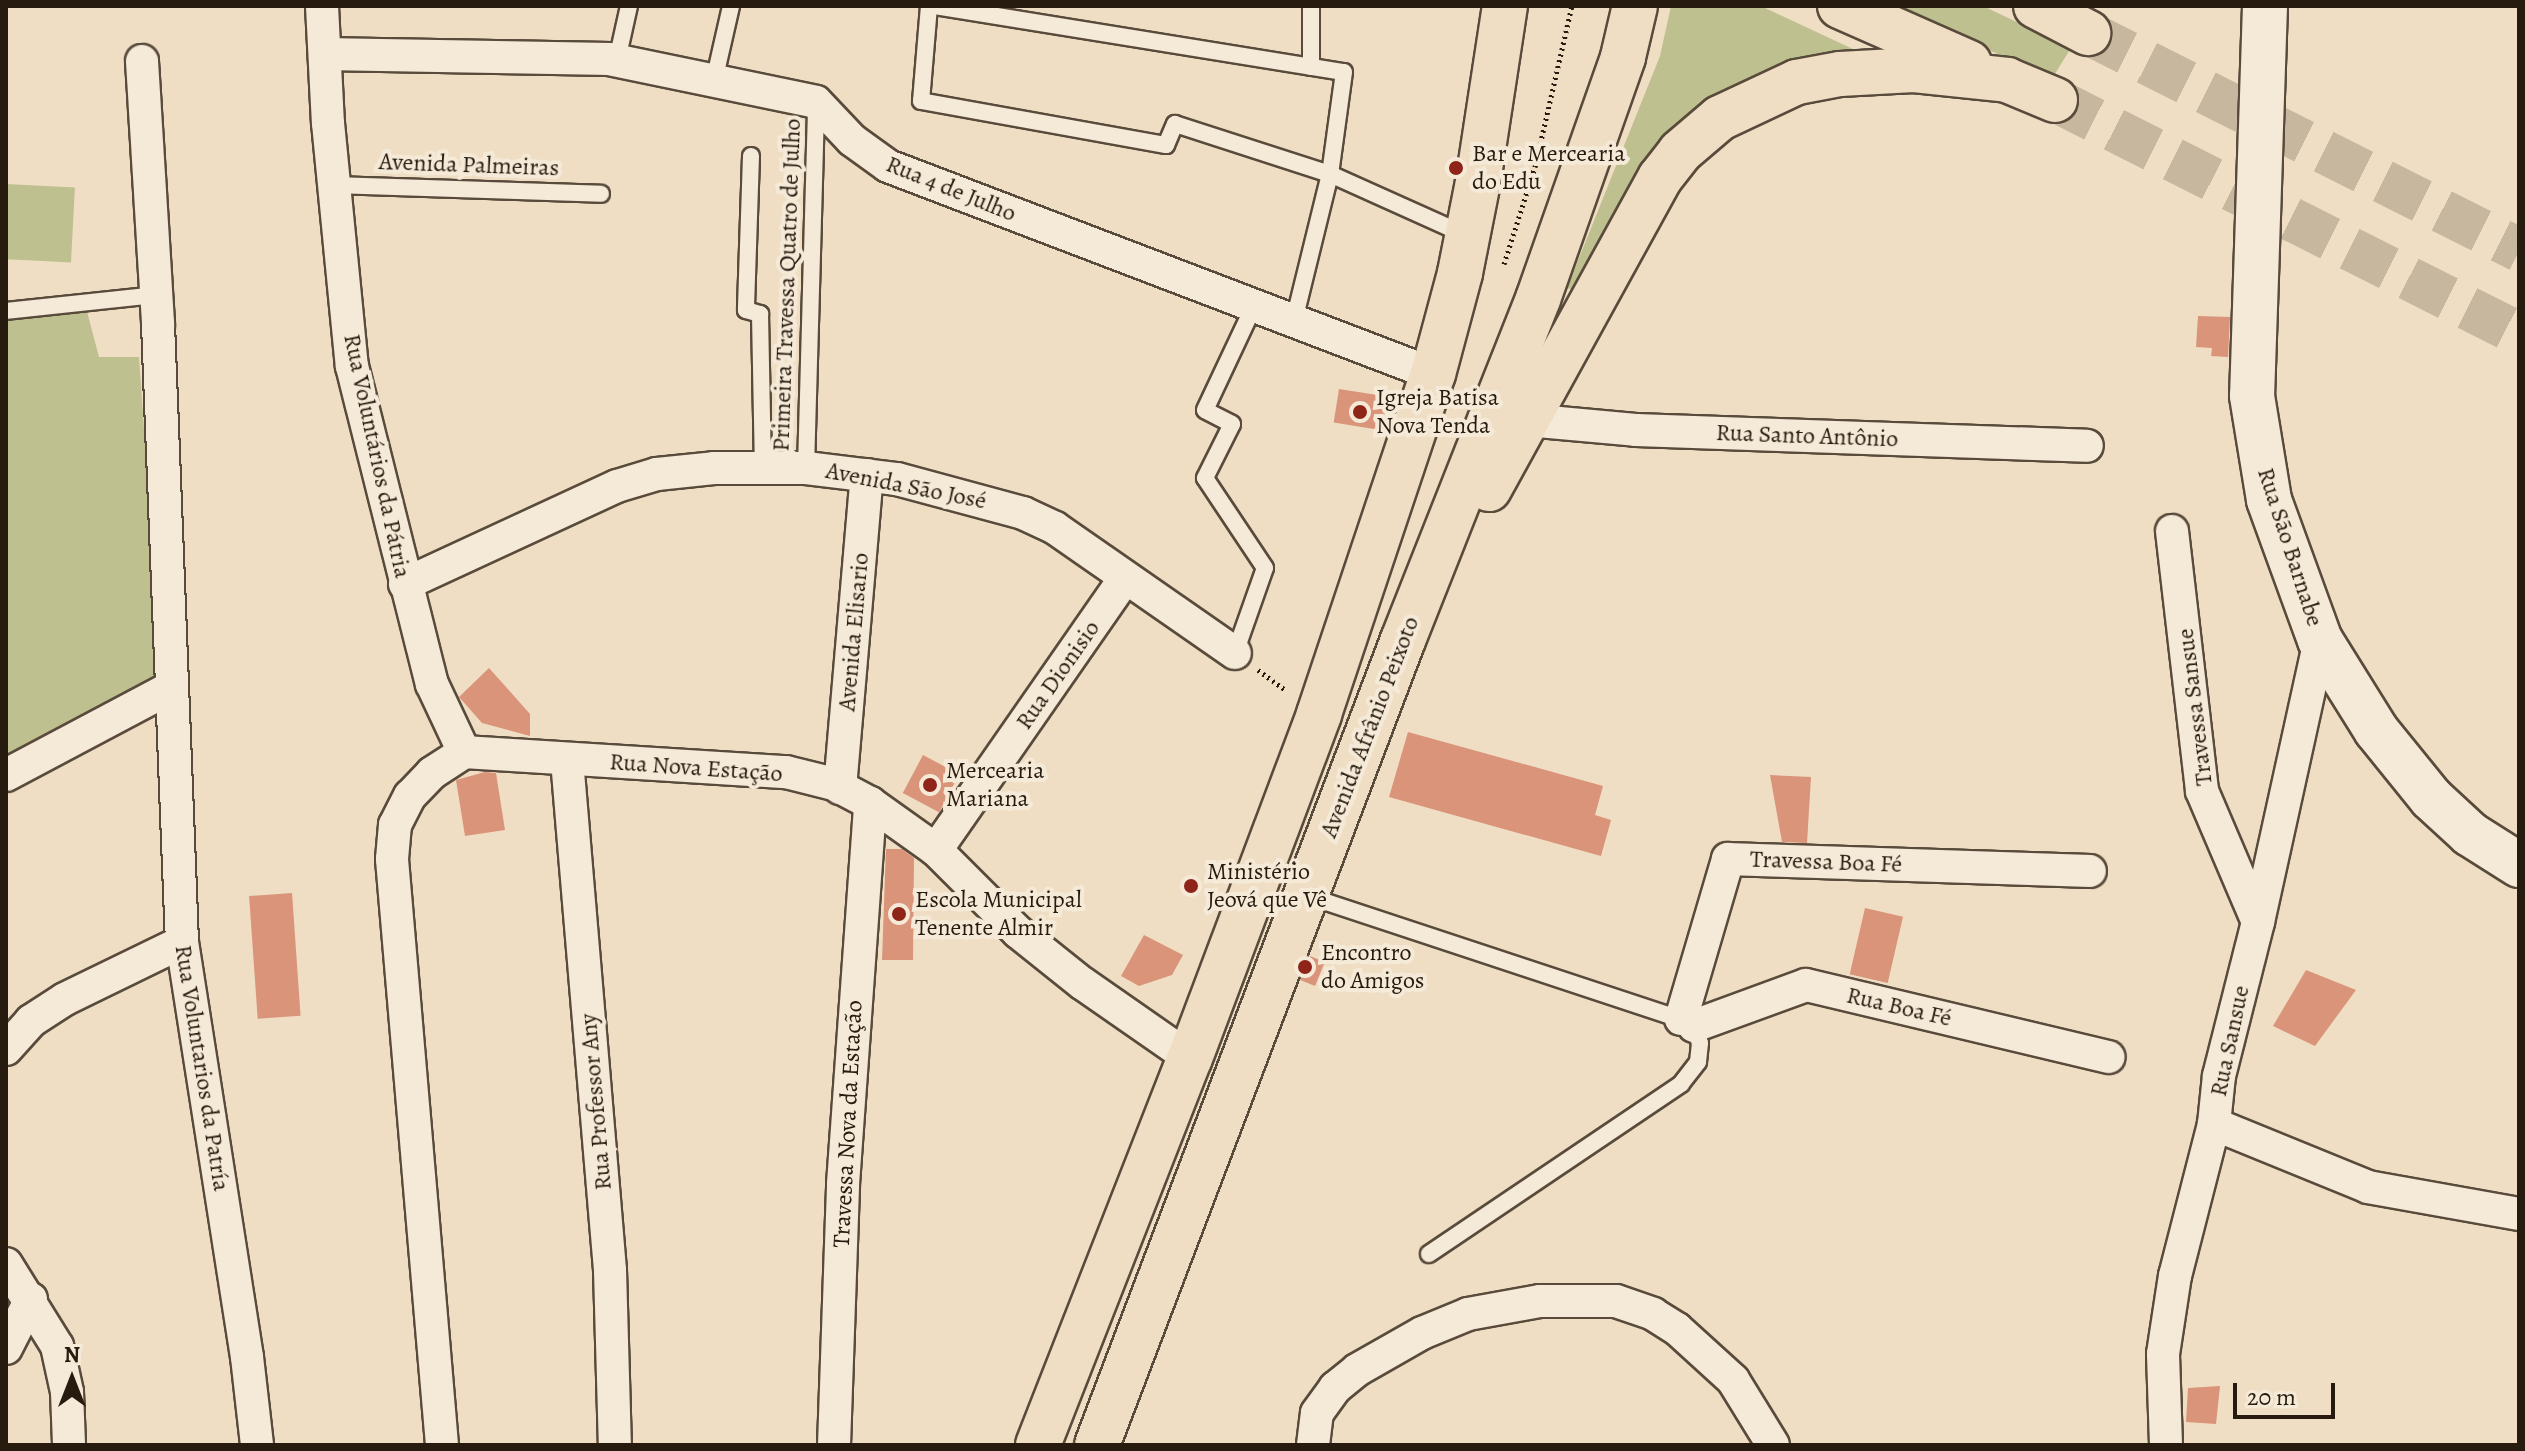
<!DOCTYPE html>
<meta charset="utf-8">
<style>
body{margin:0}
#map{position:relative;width:2525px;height:1451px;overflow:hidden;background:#efdec3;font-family:Alegreya,serif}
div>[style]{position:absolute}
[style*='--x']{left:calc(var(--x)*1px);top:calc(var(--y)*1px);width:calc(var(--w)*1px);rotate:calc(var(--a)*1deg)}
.green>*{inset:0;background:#bec090;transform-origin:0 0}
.building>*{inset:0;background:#d9947a;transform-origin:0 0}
.primary-tunnel>*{height:44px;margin-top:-22px;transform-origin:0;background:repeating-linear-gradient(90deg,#c7b79f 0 44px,transparent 0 66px)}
.path>*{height:5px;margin-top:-2.5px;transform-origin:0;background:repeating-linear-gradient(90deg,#271a0e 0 2px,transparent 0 6px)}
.roads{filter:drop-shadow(2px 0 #594b3b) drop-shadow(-2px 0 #594b3b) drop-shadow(0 2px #594b3b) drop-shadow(0 -2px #594b3b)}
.lane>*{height:16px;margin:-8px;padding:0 8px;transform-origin:8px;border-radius:8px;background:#f5ead8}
.street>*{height:32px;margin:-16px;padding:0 16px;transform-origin:16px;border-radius:16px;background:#f5ead8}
.secondary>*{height:44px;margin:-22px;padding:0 22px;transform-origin:22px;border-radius:22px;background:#f5ead8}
.primary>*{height:44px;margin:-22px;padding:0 22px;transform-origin:22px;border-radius:22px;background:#efdec3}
.dots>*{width:22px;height:22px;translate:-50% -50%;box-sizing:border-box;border:4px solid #f5ead8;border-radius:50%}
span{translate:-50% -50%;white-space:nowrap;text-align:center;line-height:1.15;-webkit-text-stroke:8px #f5ead8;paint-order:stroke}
.poi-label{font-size:24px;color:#271a0e}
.left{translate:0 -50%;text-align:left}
.street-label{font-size:24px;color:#271a0e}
.frame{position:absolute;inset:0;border:8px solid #271a0e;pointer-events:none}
.north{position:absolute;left:32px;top:1339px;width:80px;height:80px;-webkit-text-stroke:6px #f5ead8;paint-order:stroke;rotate:0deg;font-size:22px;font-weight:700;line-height:32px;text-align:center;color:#271a0e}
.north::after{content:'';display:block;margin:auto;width:28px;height:36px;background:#271a0e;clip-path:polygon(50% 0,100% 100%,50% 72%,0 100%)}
.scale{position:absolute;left:2233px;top:1383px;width:102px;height:36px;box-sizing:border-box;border:4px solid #271a0e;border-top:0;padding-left:10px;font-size:24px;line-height:28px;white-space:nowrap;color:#271a0e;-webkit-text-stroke:6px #f5ead8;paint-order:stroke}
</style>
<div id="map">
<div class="green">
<div style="clip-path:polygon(1671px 6px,1761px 6px,1855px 50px,1806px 59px,1740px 82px,1678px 127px,1640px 168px,1573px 290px,1567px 288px,1660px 56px)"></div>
<div style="clip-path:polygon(1883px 6px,1983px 6px,2071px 48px,2053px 77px)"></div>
<div style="left:6px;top:184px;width:69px;height:75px;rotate:3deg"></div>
<div style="clip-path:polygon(85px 304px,99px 357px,139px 357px,161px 672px,6px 765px,6px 318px)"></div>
</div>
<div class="building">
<div style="clip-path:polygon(2198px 316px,2230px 317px,2228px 357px,2211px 356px,2212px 348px,2196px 347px)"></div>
<div style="left:1339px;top:389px;width:55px;height:34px;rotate:9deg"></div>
<div style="clip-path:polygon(489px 668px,530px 714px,530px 736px,482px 723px,459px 697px)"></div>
<div style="clip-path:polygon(1408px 732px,1603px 786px,1595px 815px,1611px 820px,1601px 856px,1389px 797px)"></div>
<div style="left:923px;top:755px;width:41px;height:43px;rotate:28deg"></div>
<div style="clip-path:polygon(485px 772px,496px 773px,505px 830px,465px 836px,456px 780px)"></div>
<div style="clip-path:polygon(1770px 775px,1811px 777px,1807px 843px,1782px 842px)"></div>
<div style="clip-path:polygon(886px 849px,902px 849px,914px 858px,913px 960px,882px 960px)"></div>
<div style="left:292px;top:893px;width:123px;height:43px;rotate:86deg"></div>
<div style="left:1865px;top:908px;width:39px;height:68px;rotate:13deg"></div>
<div style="clip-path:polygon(1144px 935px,1183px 955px,1172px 975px,1139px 986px,1121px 976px)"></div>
<div style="left:1310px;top:956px;width:16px;height:26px;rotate:22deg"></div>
<div style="clip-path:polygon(2306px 970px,2356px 990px,2315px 1046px,2273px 1026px)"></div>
<div style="clip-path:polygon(2220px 1386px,2216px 1424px,2186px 1422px,2188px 1388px)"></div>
</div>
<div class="primary-tunnel">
<div style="--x:2088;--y:33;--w:483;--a:26.7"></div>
<div style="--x:2055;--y:100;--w:520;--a:26.76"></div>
</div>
<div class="path">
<div style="--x:1504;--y:264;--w:102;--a:-72.3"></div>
<div style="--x:1535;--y:167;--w:165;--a:-77.1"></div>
<div style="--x:1258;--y:670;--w:34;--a:36"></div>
</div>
<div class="roads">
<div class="lane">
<div style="--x:929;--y:6;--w:95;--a:94.8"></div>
<div style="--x:921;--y:101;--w:249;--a:10.2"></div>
<div style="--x:1166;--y:145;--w:23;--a:-67"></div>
<div style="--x:1175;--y:124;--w:163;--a:17.9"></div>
<div style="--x:1330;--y:174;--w:149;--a:24.2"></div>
<div style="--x:935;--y:6;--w:414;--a:9.2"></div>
<div style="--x:1344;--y:72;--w:103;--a:97.8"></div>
<div style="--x:1330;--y:174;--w:151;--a:103.8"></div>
<div style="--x:1311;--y:6;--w:61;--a:90"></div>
<div style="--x:617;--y:60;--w:55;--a:-77.5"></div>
<div style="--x:714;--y:81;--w:77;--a:-77.2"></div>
<div style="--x:751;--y:156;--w:154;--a:91.9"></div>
<div style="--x:746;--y:310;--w:15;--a:16"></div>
<div style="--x:760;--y:314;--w:154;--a:88.9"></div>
<div style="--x:334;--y:185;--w:267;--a:1.9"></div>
<div style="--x:6;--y:311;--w:151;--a:-6.1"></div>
<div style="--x:806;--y:468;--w:364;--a:-88.4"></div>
<div style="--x:1235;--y:653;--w:90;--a:-70.6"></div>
<div style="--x:1265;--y:568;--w:108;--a:-123.7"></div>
<div style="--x:1205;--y:478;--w:60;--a:-63.4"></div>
<div style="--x:1232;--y:424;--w:30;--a:-153"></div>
<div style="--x:1205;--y:410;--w:115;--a:-64.8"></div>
<div style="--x:1308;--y:896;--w:393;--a:18.3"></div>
<div style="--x:1681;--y:1019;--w:15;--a:28"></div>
<div style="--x:1694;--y:1026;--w:18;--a:71"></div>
<div style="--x:1700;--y:1043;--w:19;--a:96"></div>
<div style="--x:1698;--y:1062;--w:28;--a:128"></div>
<div style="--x:1681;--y:1084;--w:304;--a:146"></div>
</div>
<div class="street">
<div style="--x:322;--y:6;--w:117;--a:87.1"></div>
<div style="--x:328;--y:123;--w:244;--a:84.4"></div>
<div style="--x:352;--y:366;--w:328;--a:75.9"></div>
<div style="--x:432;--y:684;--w:75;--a:64.8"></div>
<div style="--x:325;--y:54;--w:284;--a:1"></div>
<div style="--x:609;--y:59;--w:211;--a:11.7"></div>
<div style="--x:816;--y:102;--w:52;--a:46.5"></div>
<div style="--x:852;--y:140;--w:44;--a:35.8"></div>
<div style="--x:888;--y:166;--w:583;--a:20.89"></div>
<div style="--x:142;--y:61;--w:263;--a:86.5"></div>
<div style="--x:158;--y:324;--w:618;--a:87.78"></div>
<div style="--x:182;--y:942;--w:420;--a:81.1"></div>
<div style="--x:247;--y:1357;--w:89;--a:83.5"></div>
<div style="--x:1527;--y:420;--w:109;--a:5.2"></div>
<div style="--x:1636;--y:430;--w:451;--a:2"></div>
<div style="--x:2172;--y:531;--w:262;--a:83.4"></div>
<div style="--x:2202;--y:791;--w:142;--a:66.9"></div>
<div style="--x:405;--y:584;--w:234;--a:-24.8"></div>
<div style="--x:617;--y:486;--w:42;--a:-16.7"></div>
<div style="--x:657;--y:474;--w:57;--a:-6"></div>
<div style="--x:714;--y:468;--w:92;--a:0"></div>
<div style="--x:806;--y:468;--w:92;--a:6.9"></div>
<div style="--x:897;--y:479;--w:131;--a:15.1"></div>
<div style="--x:1023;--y:513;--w:35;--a:25"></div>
<div style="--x:1055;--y:528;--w:219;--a:34.8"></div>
<div style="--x:567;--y:760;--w:512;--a:85.18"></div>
<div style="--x:610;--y:1270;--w:175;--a:88.4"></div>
<div style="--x:6;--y:775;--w:186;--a:-27.9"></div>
<div style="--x:840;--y:788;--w:314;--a:-85.1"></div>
<div style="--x:936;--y:850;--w:331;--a:-55.2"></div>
<div style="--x:1681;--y:1019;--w:167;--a:-73.6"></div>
<div style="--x:1728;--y:859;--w:362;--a:1.9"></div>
<div style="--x:1694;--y:1026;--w:119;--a:-20.1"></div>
<div style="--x:1806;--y:985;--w:311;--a:13.4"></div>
<div style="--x:6;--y:1049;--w:38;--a:-48"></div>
<div style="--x:31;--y:1021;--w:40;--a:-32.9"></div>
<div style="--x:65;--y:999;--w:130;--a:-26"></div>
<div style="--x:2214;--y:1124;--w:166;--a:22.2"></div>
<div style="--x:2368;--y:1187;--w:153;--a:10.1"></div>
<div style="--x:6;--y:1264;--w:97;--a:58.1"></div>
<div style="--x:57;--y:1346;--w:47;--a:77.7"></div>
<div style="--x:67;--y:1392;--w:53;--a:87.8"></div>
<div style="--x:6;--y:1348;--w:55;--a:-63"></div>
<div style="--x:442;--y:1445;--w:588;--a:-94.88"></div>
<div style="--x:392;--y:859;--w:34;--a:-85"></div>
<div style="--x:395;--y:825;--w:33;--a:-63"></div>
<div style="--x:410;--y:796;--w:32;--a:-46"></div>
<div style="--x:432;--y:773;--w:38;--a:-33"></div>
<div style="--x:464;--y:752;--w:323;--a:3.6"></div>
<div style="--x:786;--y:772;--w:49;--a:14"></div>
<div style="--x:834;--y:784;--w:41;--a:27.8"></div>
<div style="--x:870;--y:803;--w:81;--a:35.5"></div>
<div style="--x:936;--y:850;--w:116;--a:45"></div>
<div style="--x:1018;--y:932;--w:82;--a:38.6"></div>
<div style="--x:1082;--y:983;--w:131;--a:34.8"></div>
<div style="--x:834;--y:1445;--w:261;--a:-88"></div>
<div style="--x:843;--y:1184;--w:382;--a:-85.9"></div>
<div style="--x:1313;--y:1445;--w:32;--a:-83"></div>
<div style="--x:1317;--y:1413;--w:31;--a:-54"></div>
<div style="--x:1335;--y:1388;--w:28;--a:-39"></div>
<div style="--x:1357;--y:1370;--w:75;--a:-29.6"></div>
<div style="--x:1422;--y:1333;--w:50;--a:-22.4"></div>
<div style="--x:1468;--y:1314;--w:73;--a:-10.2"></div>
<div style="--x:1540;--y:1301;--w:76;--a:0"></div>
<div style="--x:1616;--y:1301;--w:39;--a:19"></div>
<div style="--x:1653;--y:1314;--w:28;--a:32"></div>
<div style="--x:1677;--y:1329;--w:76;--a:42.3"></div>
<div style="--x:1733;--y:1380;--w:76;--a:58.4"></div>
<div style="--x:2166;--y:1445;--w:91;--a:-91.9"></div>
<div style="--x:2163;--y:1354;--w:79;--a:-81.3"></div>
<div style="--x:2175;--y:1276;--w:157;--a:-75.6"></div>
<div style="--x:2214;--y:1124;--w:48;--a:-84.1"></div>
<div style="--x:2219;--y:1076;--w:159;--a:-75.8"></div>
<div style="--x:2258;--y:922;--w:289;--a:-77.6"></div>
</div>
<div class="secondary">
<div style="--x:2265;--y:6;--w:390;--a:91.9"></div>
<div style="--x:2252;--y:396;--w:105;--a:80.7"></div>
<div style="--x:2269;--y:500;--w:149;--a:70"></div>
<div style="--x:2320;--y:640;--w:106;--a:58.1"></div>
<div style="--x:2376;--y:730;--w:87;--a:51"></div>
<div style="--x:2431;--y:798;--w:53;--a:42.7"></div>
<div style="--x:2470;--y:834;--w:58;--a:32.3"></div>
</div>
<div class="primary">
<div style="--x:1840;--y:6;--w:141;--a:23.8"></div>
<div style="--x:2036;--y:6;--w:59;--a:27.4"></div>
<div style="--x:1489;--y:489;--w:355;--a:-61.2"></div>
<div style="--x:1660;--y:178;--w:33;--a:-52"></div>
<div style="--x:1680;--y:152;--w:52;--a:-40.4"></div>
<div style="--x:1720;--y:118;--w:85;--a:-25.1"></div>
<div style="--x:1797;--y:82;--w:44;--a:-10.5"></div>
<div style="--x:1840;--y:74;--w:74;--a:-3.1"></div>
<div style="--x:1914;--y:70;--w:94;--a:6.1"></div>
<div style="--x:2007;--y:80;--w:52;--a:22.6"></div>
<div style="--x:1038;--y:1445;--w:416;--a:-68.6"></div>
<div style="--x:1190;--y:1058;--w:367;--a:-69.4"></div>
<div style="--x:1319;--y:714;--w:359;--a:-71.5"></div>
<div style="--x:1433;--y:374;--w:105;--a:-75"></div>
<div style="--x:1460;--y:273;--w:93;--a:-78.8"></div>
<div style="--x:1478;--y:182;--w:178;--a:-81.3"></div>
<div style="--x:1097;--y:1445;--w:861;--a:-69.19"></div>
<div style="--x:1403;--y:640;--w:367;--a:-68.4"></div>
<div style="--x:1538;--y:299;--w:256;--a:-70.6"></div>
<div style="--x:1623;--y:57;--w:52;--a:-76.8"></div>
</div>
</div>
<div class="dots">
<div style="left:1456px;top:168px;background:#8f2418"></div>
<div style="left:1360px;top:412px;background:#8f2418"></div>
<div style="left:930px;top:785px;background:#8f2418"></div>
<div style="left:1191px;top:886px;background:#8f2418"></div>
<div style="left:899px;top:914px;background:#8f2418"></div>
<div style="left:1305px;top:967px;background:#8f2418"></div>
</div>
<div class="poi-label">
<span class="left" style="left:1472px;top:168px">Bar e Mercearia<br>do Edu</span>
<span class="left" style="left:1376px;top:412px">Igreja Batisa<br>Nova Tenda</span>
<span class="left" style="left:946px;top:785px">Mercearia<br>Mariana</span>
<span class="left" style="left:1207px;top:886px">Ministério<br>Jeová que Vê</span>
<span class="left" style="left:915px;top:914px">Escola Municipal<br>Tenente Almir</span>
<span class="left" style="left:1321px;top:967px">Encontro<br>do Amigos</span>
</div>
<div class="street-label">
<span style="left:469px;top:165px;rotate:2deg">Avenida Palmeiras</span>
<span style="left:951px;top:189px;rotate:22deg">Rua 4 de Julho</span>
<span style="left:787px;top:285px;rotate:-88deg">Primeira Travessa Quatro de Julho</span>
<span style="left:1807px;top:436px;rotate:2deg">Rua Santo Antônio</span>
<span style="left:377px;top:456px;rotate:78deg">Rua Voluntários da Pátria</span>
<span style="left:906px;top:486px;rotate:11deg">Avenida São José</span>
<span style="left:2290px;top:547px;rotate:72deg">Rua São Barnabe</span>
<span style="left:854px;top:632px;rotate:-85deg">Avenida Elisario</span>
<span style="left:1058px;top:675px;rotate:-55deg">Rua Dionisio</span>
<span style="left:2195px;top:707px;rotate:-97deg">Travessa Sansue</span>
<span style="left:1370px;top:727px;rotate:-69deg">Avenida Afrânio Peixoto</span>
<span style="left:696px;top:768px;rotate:4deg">Rua Nova Estação</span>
<span style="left:1826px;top:862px;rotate:2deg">Travessa Boa Fé</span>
<span style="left:1899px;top:1007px;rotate:13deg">Rua Boa Fé</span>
<span style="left:2230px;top:1041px;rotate:-78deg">Rua Sansue</span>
<span style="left:202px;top:1068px;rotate:81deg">Rua Voluntarios da Patría</span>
<span style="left:596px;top:1102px;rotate:-95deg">Rua Professor Any</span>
<span style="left:848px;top:1124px;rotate:-87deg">Travessa Nova da Estação</span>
</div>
<div class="frame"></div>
<div class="north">N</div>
<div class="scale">20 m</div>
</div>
